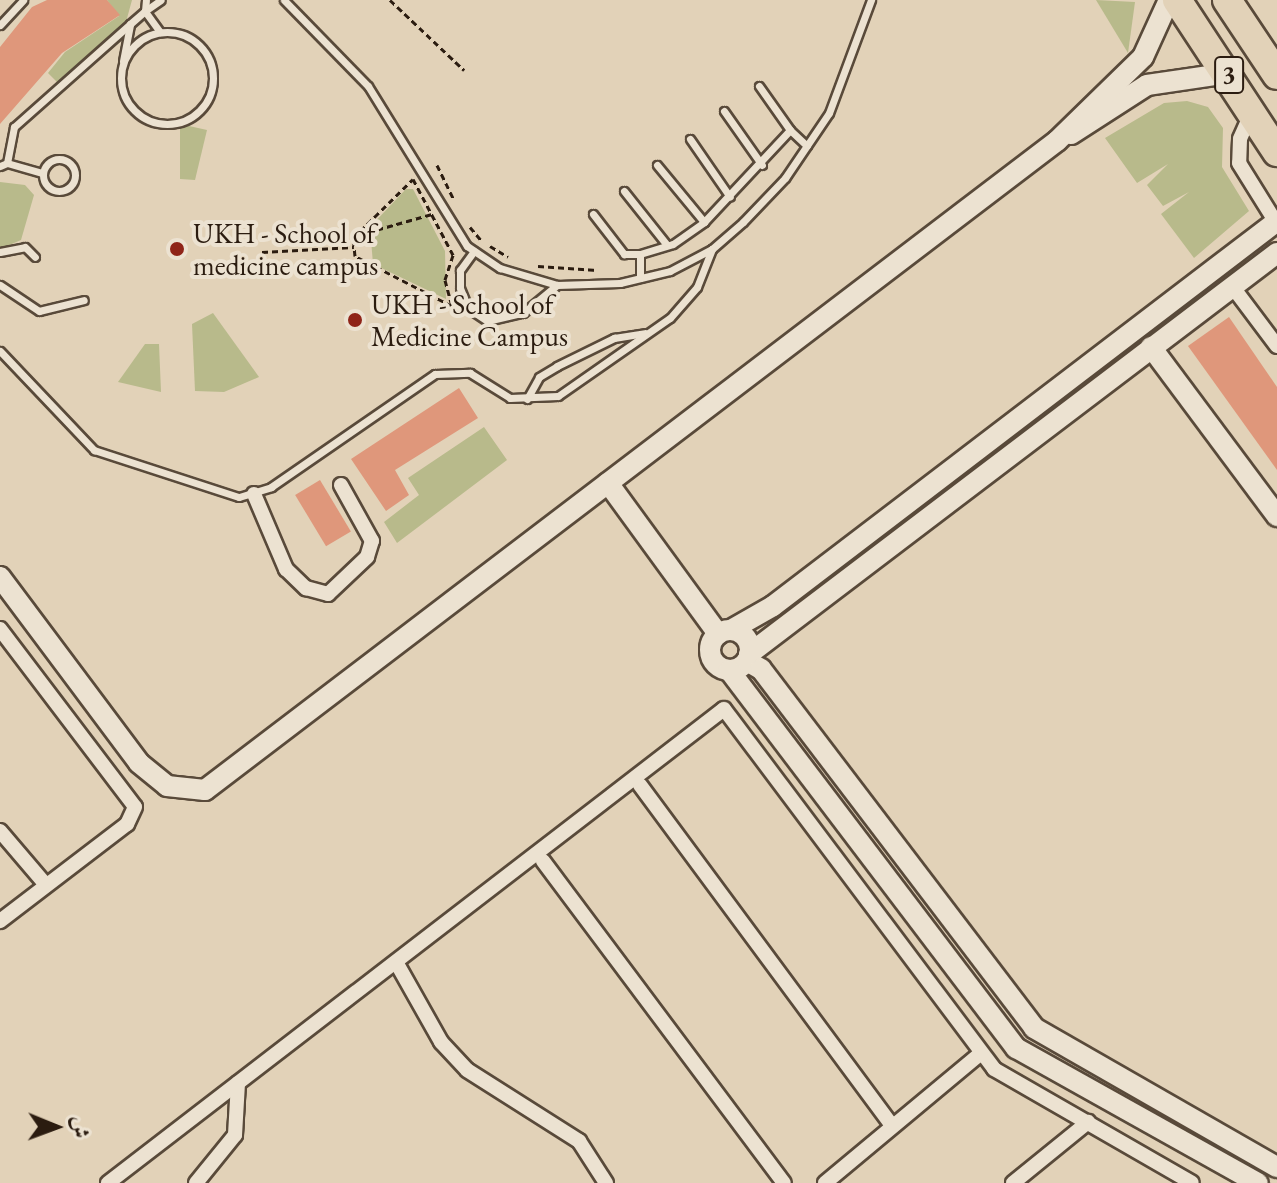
<!DOCTYPE html>
<meta charset="utf-8">
<style>
body{margin:0}
#map{position:relative;width:1277px;height:1183px;overflow:hidden;background:#e2d2b8;font-family:"EB Garamond",Amiri,serif}
div>[style]{position:absolute}
[style*='--x']{left:calc(var(--x)*1px);top:calc(var(--y)*1px);width:calc(var(--w)*1px);rotate:calc(var(--a)*1deg)}
.green>*{inset:0;background:#b8ba8b}
.building>*{inset:0;background:#df977b;transform-origin:0 0}
.path>*{height:3px;margin-top:-1.5px;transform-origin:0;background:repeating-linear-gradient(90deg,#2b1c10 0 6px,transparent 0 10px)}
.roads{filter:drop-shadow(2px 0 #594a3a) drop-shadow(-2px 0 #594a3a) drop-shadow(0 2px #594a3a) drop-shadow(0 -2px #594a3a)}
.lane>*{height:7px;margin:-3.5px;padding:0 3.5px;transform-origin:3.5px;border-radius:3.5px;background:#ece2d1}
.lane>.ring{margin:-3.5px;padding:0;box-sizing:content-box;background:none;border:7px solid #ece2d1;border-radius:50%}
.street>*{height:14px;margin:-7px;padding:0 7px;transform-origin:7px;border-radius:7px;background:#ece2d1}
.secondary>*{height:20px;margin:-10px;padding:0 10px;transform-origin:10px;border-radius:10px;background:#ece2d1}
.secondary>.ring{margin:-10px;padding:0;box-sizing:content-box;background:none;border:20px solid #ece2d1;border-radius:50%}
.highway>*{height:28px;margin:-14px;padding:0 14px;transform-origin:14px;border-radius:14px;background:#e2d2b8}
.dots>*{width:22px;height:22px;translate:-50% -50%;box-sizing:border-box;border:4px solid #ece2d1;border-radius:50%}
span{translate:-50% -50%;white-space:nowrap;text-align:center;line-height:1.15;-webkit-text-stroke:8px #ece2d1;paint-order:stroke}
.shield-label span{padding:2px 6px;background:#ece2d1;border:2px solid;border-radius:6px;-webkit-text-stroke-width:0}
.shield-label{font-size:26px;color:#2b1c10;font-weight:700}
.poi-label{font-size:28px;color:#2b1c10}
.left{translate:0 -50%;text-align:left}
.north{position:absolute;left:16px;top:1087px;width:80px;height:80px;-webkit-text-stroke:6px #ece2d1;paint-order:stroke;rotate:91deg;font-size:22px;font-weight:700;line-height:32px;text-align:center;color:#2b1c10}
.north::after{content:'';display:block;margin:auto;width:28px;height:36px;background:#2b1c10;clip-path:polygon(50% 0,100% 100%,50% 72%,0 100%)}
</style>
<div id="map">
<div class="green">
<div style="clip-path:polygon(107px 0,132px 0,126px 22px,57px 82px,48px 73px,65px 52px,119px 16px)"></div>
<div style="clip-path:polygon(1096px 0,1135px 2px,1128px 53px)"></div>
<div style="clip-path:polygon(1187px 101px,1208px 107px,1223px 128px,1222px 167px,1249px 211px,1194px 258px,1161px 214px,1189px 192px,1163px 206px,1147px 185px,1168px 164px,1137px 183px,1105px 138px,1164px 103px)"></div>
<div style="clip-path:polygon(180px 124px,207px 130px,195px 180px,180px 179px)"></div>
<div style="clip-path:polygon(0 182px,25px 185px,34px 195px,21px 240px,0 249px)"></div>
<div style="clip-path:polygon(406px 189px,413px 189px,445px 251px,446px 299px,373px 264px,370px 227px)"></div>
<div style="clip-path:polygon(213px 313px,259px 377px,224px 392px,195px 391px,192px 324px)"></div>
<div style="clip-path:polygon(145px 344px,159px 344px,161px 392px,118px 382px)"></div>
<div style="clip-path:polygon(484px 427px,507px 460px,397px 543px,384px 522px,419px 495px,408px 478px)"></div>
</div>
<div class="building">
<div style="clip-path:polygon(47px 0,107px 0,120px 15px,62px 53px,0 124px,0 47px,32px 7px)"></div>
<div style="clip-path:polygon(1229px 317px,1277px 387px,1277px 470px,1188px 346px)"></div>
<div style="clip-path:polygon(459px 388px,478px 418px,395px 470px,409px 495px,386px 511px,351px 459px)"></div>
<div style="left:320px;top:480px;width:60px;height:29px;rotate:59deg"></div>
</div>
<div class="path">
<div style="--x:390;--y:0;--w:102;--a:43.4"></div>
<div style="--x:437;--y:165;--w:39;--a:64"></div>
<div style="--x:413;--y:179;--w:86;--a:62.2"></div>
<div style="--x:453;--y:255;--w:26;--a:108"></div>
<div style="--x:445;--y:280;--w:27;--a:75"></div>
<div style="--x:452;--y:306;--w:109;--a:-152.7"></div>
<div style="--x:355;--y:256;--w:18;--a:-96"></div>
<div style="--x:353;--y:238;--w:84;--a:-44.5"></div>
<div style="--x:470;--y:227;--w:17;--a:50"></div>
<div style="--x:358;--y:235;--w:77;--a:-15.8"></div>
<div style="--x:490;--y:246;--w:21;--a:31"></div>
<div style="--x:262;--y:252;--w:92;--a:-3.1"></div>
<div style="--x:538;--y:266;--w:59;--a:3.9"></div>
</div>
<div class="roads">
<div class="lane">
<div style="--x:284;--y:0;--w:120;--a:45.7"></div>
<div style="--x:368;--y:86;--w:188;--a:58.3"></div>
<div style="--x:467;--y:246;--w:40;--a:34"></div>
<div style="--x:500;--y:268;--w:59;--a:16.6"></div>
<div style="--x:557;--y:285;--w:63;--a:-1.8"></div>
<div style="--x:620;--y:283;--w:51;--a:-13.5"></div>
<div style="--x:670;--y:271;--w:47;--a:-27.6"></div>
<div style="--x:712;--y:249;--w:41;--a:-41.1"></div>
<div style="--x:743;--y:222;--w:61;--a:-46.3"></div>
<div style="--x:785;--y:178;--w:78;--a:-55.9"></div>
<div style="--x:829;--y:113;--w:121;--a:-69.6"></div>
<div style="--x:0;--y:25;--w:34;--a:-47"></div>
<div style="--x:160;--y:32;--w:26;--a:-126"></div>
<div style="--x:145;--y:11;--w:19;--a:-35"></div>
<div class="ring" style="left:121px;top:32px;width:85px;height:85px"></div>
<div style="--x:123;--y:61;--w:38;--a:-79"></div>
<div style="--x:130;--y:24;--w:20;--a:-41"></div>
<div style="--x:145;--y:11;--w:11;--a:-85"></div>
<div style="--x:759;--y:86;--w:54;--a:54.8"></div>
<div style="--x:724;--y:111;--w:66;--a:54.9"></div>
<div style="--x:690;--y:139;--w:70;--a:55.4"></div>
<div class="ring" style="left:43px;top:159px;width:25px;height:25px"></div>
<div style="--x:7;--y:163;--w:37;--a:16"></div>
<div style="--x:657;--y:165;--w:74;--a:50.5"></div>
<div style="--x:0;--y:166;--w:8;--a:-23"></div>
<div style="--x:7;--y:163;--w:37;--a:-79"></div>
<div style="--x:14;--y:127;--w:155;--a:-41.6"></div>
<div style="--x:624;--y:191;--w:69;--a:51.5"></div>
<div style="--x:593;--y:214;--w:51;--a:52.2"></div>
<div style="--x:624;--y:254;--w:16;--a:0"></div>
<div style="--x:474;--y:251;--w:24;--a:126"></div>
<div style="--x:460;--y:270;--w:18;--a:90"></div>
<div style="--x:460;--y:288;--w:22;--a:68"></div>
<div style="--x:468;--y:308;--w:23;--a:34"></div>
<div style="--x:487;--y:321;--w:37;--a:-13"></div>
<div style="--x:523;--y:313;--w:44;--a:-39.5"></div>
<div style="--x:0;--y:252;--w:25;--a:-11"></div>
<div style="--x:25;--y:247;--w:14;--a:45"></div>
<div style="--x:640;--y:278;--w:24;--a:-90"></div>
<div style="--x:640;--y:254;--w:34;--a:-17"></div>
<div style="--x:673;--y:244;--w:38;--a:-35"></div>
<div style="--x:704;--y:222;--w:126;--a:-46.9"></div>
<div style="--x:790;--y:130;--w:23;--a:43"></div>
<div style="--x:0;--y:285;--w:47;--a:33.7"></div>
<div style="--x:39;--y:311;--w:46;--a:-13.7"></div>
<div style="--x:0;--y:351;--w:137;--a:46.5"></div>
<div style="--x:94;--y:450;--w:152;--a:18"></div>
<div style="--x:239;--y:497;--w:34;--a:-17"></div>
<div style="--x:271;--y:487;--w:199;--a:-34.6"></div>
<div style="--x:435;--y:374;--w:35;--a:-2"></div>
<div style="--x:470;--y:373;--w:47;--a:32"></div>
<div style="--x:510;--y:398;--w:48;--a:-2.4"></div>
<div style="--x:558;--y:396;--w:136;--a:-34.9"></div>
<div style="--x:670;--y:318;--w:41;--a:-48.9"></div>
<div style="--x:697;--y:287;--w:41;--a:-68.5"></div>
<div style="--x:527;--y:399;--w:25;--a:-61"></div>
<div style="--x:539;--y:377;--w:21;--a:-31"></div>
<div style="--x:557;--y:366;--w:64;--a:-26.2"></div>
<div style="--x:614;--y:338;--w:31;--a:-9"></div>
</div>
<div class="street">
<div style="--x:1251;--y:114;--w:27;--a:114"></div>
<div style="--x:1240;--y:139;--w:24;--a:92"></div>
<div style="--x:1239;--y:163;--w:72;--a:58.1"></div>
<div style="--x:1232;--y:286;--w:75;--a:53.1"></div>
<div style="--x:254;--y:494;--w:82;--a:66.9"></div>
<div style="--x:286;--y:569;--w:28;--a:44"></div>
<div style="--x:306;--y:588;--w:23;--a:15"></div>
<div style="--x:328;--y:594;--w:54;--a:-43.5"></div>
<div style="--x:367;--y:557;--w:17;--a:-73"></div>
<div style="--x:372;--y:541;--w:64;--a:-119"></div>
<div style="--x:0;--y:629;--w:223;--a:52.8"></div>
<div style="--x:135;--y:807;--w:19;--a:115"></div>
<div style="--x:127;--y:824;--w:160;--a:142.6"></div>
<div style="--x:640;--y:785;--w:424;--a:53.5"></div>
<div style="--x:0;--y:831;--w:71;--a:49.6"></div>
<div style="--x:543;--y:861;--w:402;--a:53.2"></div>
<div style="--x:396;--y:962;--w:92;--a:60.6"></div>
<div style="--x:441;--y:1042;--w:38;--a:47"></div>
<div style="--x:467;--y:1070;--w:133;--a:32.4"></div>
<div style="--x:579;--y:1141;--w:50;--a:57.3"></div>
<div style="--x:108;--y:1183;--w:777;--a:-37.58"></div>
<div style="--x:724;--y:709;--w:450;--a:53.1"></div>
<div style="--x:994;--y:1069;--w:228;--a:29.9"></div>
<div style="--x:196;--y:1183;--w:62;--a:-50.9"></div>
<div style="--x:235;--y:1135;--w:52;--a:-86.7"></div>
<div style="--x:825;--y:1183;--w:203;--a:-39.8"></div>
<div style="--x:1013;--y:1183;--w:97;--a:-39.1"></div>
</div>
<div class="secondary">
<div style="--x:1071;--y:134;--w:90;--a:-32.8"></div>
<div style="--x:1147;--y:85;--w:82;--a:-8.4"></div>
<div style="--x:1151;--y:347;--w:211;--a:53.3"></div>
<div style="--x:608;--y:483;--w:187;--a:53.9"></div>
<div style="--x:0;--y:577;--w:232;--a:53.2"></div>
<div style="--x:139;--y:763;--w:36;--a:39"></div>
<div style="--x:167;--y:786;--w:38;--a:6"></div>
<div style="--x:205;--y:790;--w:1071;--a:-37.3"></div>
<div style="--x:1057;--y:141;--w:120;--a:-44.3"></div>
<div style="--x:1143;--y:57;--w:63;--a:-65.5"></div>
<div style="--x:731;--y:630;--w:48;--a:-29.7"></div>
<div style="--x:773;--y:606;--w:633;--a:-37.36"></div>
<div class="ring" style="left:710px;top:630px;width:20px;height:20px"></div>
<div style="--x:749;--y:654;--w:663;--a:-37.22"></div>
<div style="--x:747;--y:661;--w:16;--a:30"></div>
<div style="--x:761;--y:669;--w:451;--a:52.7"></div>
<div style="--x:1034;--y:1028;--w:280;--a:29.8"></div>
<div style="--x:729;--y:670;--w:475;--a:52.8"></div>
<div style="--x:1016;--y:1048;--w:277;--a:29.2"></div>
</div>
<div class="highway">
<div style="--x:1177;--y:0;--w:182;--a:56.7"></div>
<div style="--x:1227;--y:0;--w:90;--a:56.3"></div>
</div>
</div>
<div class="dots">
<div style="left:177px;top:249px;background:#8f2418"></div>
<div style="left:355px;top:320px;background:#8f2418"></div>
</div>
<div class="shield-label">
<span style="left:1229px;top:75px">3</span>
</div>
<div class="poi-label">
<span class="left" style="left:193px;top:249px">UKH - School of<br>medicine campus</span>
<span class="left" style="left:371px;top:320px">UKH - School of<br>Medicine Campus</span>
</div>
<div class="north">ش</div>
</div>
